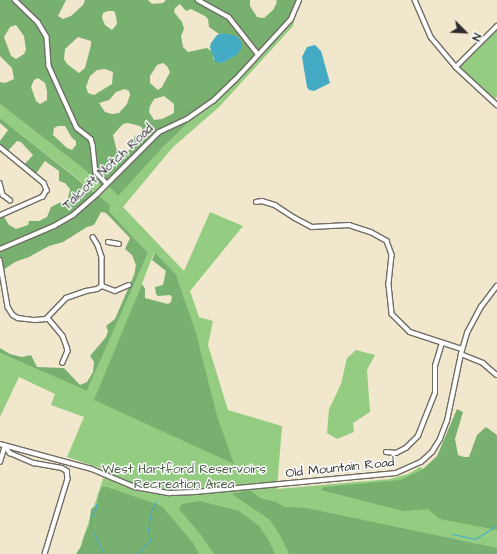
<!DOCTYPE html>
<style>
body{margin:0}
#map{position:relative;width:497px;height:554px;overflow:hidden;background:#f1e7cd;font-family:"Architects Daughter",sans-serif}
div>[style]{position:absolute}
[style*='--x']{left:calc(var(--x)*1px);top:calc(var(--y)*1px);width:calc(var(--w)*1px);rotate:calc(var(--a)*1deg)}
.green>*{inset:0;background:#94cd81}
.forest>*{inset:0;background:#77b06f}
.water>*{inset:0;background:#45abc5}
.stream>*{height:1px;margin:-0.5px;padding:0 0.5px;transform-origin:0.5px;border-radius:0.5px;background:#45abc5}
.roads{filter:drop-shadow(1px 0 #706d64) drop-shadow(-1px 0 #706d64) drop-shadow(0 1px #706d64) drop-shadow(0 -1px #706d64)}
.minor>*{height:3.5px;margin:-1.75px;padding:0 1.75px;transform-origin:1.75px;border-radius:1.75px;background:#fff}
.tertiary>*{height:4px;margin:-2px;padding:0 2px;transform-origin:2px;border-radius:2px;background:#fff}
span{translate:-50% -50%;white-space:nowrap;text-align:center;line-height:1.15;-webkit-text-stroke:3px #fff;paint-order:stroke}
.street-label{font-size:13px;color:#2b2b2b}
.park-label{font-size:13px;color:#4a5c45}
.north{position:absolute;left:445px;top:12px;width:40px;height:40px;-webkit-text-stroke:3px #fff;paint-order:stroke;rotate:114deg;font-size:11px;font-weight:700;line-height:16px;text-align:center;color:#2b2b2b}
.north::after{content:'';display:block;margin:auto;width:14px;height:18px;background:#2b2b2b;clip-path:polygon(50% 0,100% 100%,50% 72%,0 100%)}
</style>
<div id="map">
<div class="green">
<div style="clip-path:polygon(evenodd,298px 5px,293px 26px,219px 107px,173px 147px,123px 207px,184px 271px,210px 212px,243px 226px,190px 291px,199px 317px,213px 321px,208px 345px,228px 410px,282px 426px,277px 489px,390px 479px,408px 474px,420px 467px,497px 509px,497px 554px,78px 554px,106px 470px,67px 457px,84px 417px,51px 405px,55px 394px,19px 377px,0 417px,0 353px,87px 391px,148px 253px,109px 211px,97px 194px,0 118px,0 104px,85px 170px,103px 188px,162px 148px,187px 124px,187px 119px,298px 5px,154px 253px,176px 274px,190px 316px,134px 304px,154px 253px)"></div>
<div style="clip-path:polygon(497px 26px,497px 97px,493px 101px,456px 67px)"></div>
<div style="clip-path:polygon(356px 350px,375px 355px,367px 370px,370px 412px,353px 423px,354px 432px,337px 439px,327px 433px,329px 409px,341px 384px,347px 358px)"></div>
</div>
<div class="forest">
<div style="clip-path:polygon(evenodd,0 0,66px 0,58px 16px,63px 19px,71px 16px,83px 5px,85px 0,148px 0,152px 4px,163px 3px,166px 0,250px 0,250px 6px,257px 17px,264px 18px,273px 10px,277px 2px,276px 0,299px 0,295px 12px,224px 91px,187px 119px,187px 124px,162px 148px,118px 196px,107px 184px,103px 188px,85px 170px,0 104px,0 82px,5px 83px,14px 79px,12px 68px,0 56px,0 0,180px 4px,186px 11px,191px 9px,205px 16px,208px 19px,209px 27px,219px 34px,222px 33px,236px 55px,222px 63px,213px 59px,213px 52px,207px 48px,188px 52px,183px 47px,181px 36px,184px 29px,182px 22px,174px 12px,175px 8px,180px 4px,0 0,108px 11px,114px 11px,116px 16px,117px 24px,112px 30px,105px 25px,102px 18px,103px 13px,108px 11px,0 0,16px 25px,24px 36px,26px 50px,24px 54px,16px 59px,11px 56px,4px 37px,10px 27px,16px 25px,0 0,78px 37px,91px 41px,91px 45px,85px 68px,79px 73px,67px 64px,64px 59px,65px 49px,78px 37px,0 0,163px 63px,167px 66px,170px 72px,162px 87px,158px 90px,150px 83px,150px 76px,157px 65px,163px 63px,0 0,105px 69px,113px 72px,112px 84px,94px 95px,88px 93px,86px 87px,90px 76px,97px 70px,105px 69px,0 0,38px 78px,45px 83px,47px 91px,47px 100px,40px 104px,36px 101px,31px 87px,34px 80px,38px 78px,0 0,125px 89px,129px 91px,130px 95px,127px 104px,119px 113px,112px 114px,105px 112px,99px 103px,109px 100px,116px 92px,125px 89px,0 0,164px 96px,174px 104px,174px 113px,162px 119px,154px 120px,149px 112px,150px 106px,154px 99px,164px 96px,0 0,128px 123px,140px 126px,142px 128px,141px 133px,136px 135px,133px 139px,132px 148px,125px 153px,120px 152px,116px 148px,113px 135px,123px 124px,128px 123px,0 0,58px 126px,65px 126px,72px 138px,76px 141px,76px 145px,72px 150px,67px 148px,53px 135px,54px 128px,58px 126px)"></div>
<div style="clip-path:polygon(0 118px,110px 205px,109px 211px,148px 253px,87px 391px,0 353px,0 348px,10px 354px,22px 357px,31px 355px,37px 367px,64px 368px,80px 385px,87px 382px,93px 372px,94px 362px,90px 356px,106px 337px,108px 331px,106px 326px,115px 319px,134px 275px,136px 265px,132px 255px,125px 249px,130px 238px,106px 213px,101px 212px,94px 225px,87px 227px,63px 242px,49px 246px,29px 257px,15px 262px,0 272px,0 216px,3px 215px,9px 225px,16px 229px,28px 225px,29px 221px,39px 221px,47px 217px,51px 207px,59px 203px,67px 202px,70px 189px,65px 183px,59px 181px,59px 171px,45px 161px,35px 175px,23px 166px,33px 155px,21px 142px,17px 141px,7px 152px,0 147px,0 141px,8px 130px,0 123px)"></div>
<div style="clip-path:polygon(155px 253px,176px 274px,196px 333px,217px 416px,234px 464px,94px 400px,142px 284px,145px 289px,145px 298px,168px 304px,171px 302px,172px 297px,170px 295px,158px 296px,156px 294px,155px 287px,163px 285px,166px 271px,152px 260px)"></div>
<div style="clip-path:polygon(457px 409px,463px 412px,455px 439px,458px 455px,464px 457px,469px 457px,477px 435px,486px 427px,497px 435px,497px 530px,440px 519px,428px 509px,403px 511px,321px 490px,324px 487px,400px 480px,422px 470px,437px 456px)"></div>
<div style="clip-path:polygon(102px 487px,107px 487px,162px 506px,193px 543px,199px 554px,76px 554px,82px 545px,84px 536px,89px 526px,91px 509px,97px 505px,99px 493px)"></div>
<div style="clip-path:polygon(250px 490px,260px 498px,276px 502px,285px 507px,306px 508px,497px 548px,497px 554px,289px 554px,281px 537px,270px 520px,232px 494px)"></div>
<div style="clip-path:polygon(200px 501px,239px 511px,259px 526px,268px 539px,275px 554px,214px 554px,201px 535px,179px 509px,182px 504px)"></div>
</div>
<div class="water">
<div style="clip-path:polygon(222px 33px,237px 36px,242px 43px,242px 47px,237px 55px,222px 63px,215px 62px,210px 47px,211px 43px,217px 35px)"></div>
<div style="clip-path:polygon(315px 45px,321px 51px,330px 83px,314px 91px,309px 90px,307px 87px,302px 57px,307px 47px)"></div>
</div>
<div class="stream">
<div style="--x:91;--y:530;--w:13;--a:-90"></div>
<div style="--x:91;--y:517;--w:11;--a:-63"></div>
<div style="--x:96;--y:507;--w:3;--a:-90"></div>
<div style="--x:94;--y:533;--w:23;--a:65"></div>
<div style="--x:452;--y:534;--w:24;--a:12"></div>
<div style="--x:475;--y:539;--w:26;--a:-32"></div>
<div style="--x:450;--y:538;--w:1;--a:-45"></div>
<div style="--x:136;--y:554;--w:19;--a:-43"></div>
<div style="--x:150;--y:541;--w:11;--a:-100"></div>
<div style="--x:148;--y:530;--w:19;--a:-81"></div>
<div style="--x:151;--y:511;--w:11;--a:-63"></div>
</div>
<div class="roads">
<div class="minor">
<div style="--x:15;--y:0;--w:32;--a:44"></div>
<div style="--x:38;--y:22;--w:17;--a:59"></div>
<div style="--x:47;--y:37;--w:29;--a:86"></div>
<div style="--x:49;--y:66;--w:68;--a:65.7"></div>
<div style="--x:77;--y:128;--w:18;--a:38"></div>
<div style="--x:91;--y:139;--w:6;--a:72"></div>
<div style="--x:93;--y:145;--w:27;--a:84"></div>
<div style="--x:96;--y:172;--w:16;--a:47"></div>
<div style="--x:198;--y:0;--w:35;--a:29"></div>
<div style="--x:229;--y:17;--w:47;--a:51.9"></div>
<div style="--x:415;--y:0;--w:40;--a:66.6"></div>
<div style="--x:431;--y:37;--w:39;--a:50"></div>
<div style="--x:456;--y:67;--w:56;--a:42.8"></div>
<div style="--x:456;--y:67;--w:58;--a:-45"></div>
<div style="--x:0;--y:147;--w:57;--a:39.3"></div>
<div style="--x:44;--y:183;--w:8;--a:67"></div>
<div style="--x:47;--y:190;--w:8;--a:120"></div>
<div style="--x:43;--y:197;--w:47;--a:156.2"></div>
<div style="--x:0;--y:183;--w:12;--a:76"></div>
<div style="--x:3;--y:195;--w:9;--a:36"></div>
<div style="--x:256;--y:202;--w:6;--a:-9"></div>
<div style="--x:262;--y:201;--w:14;--a:17"></div>
<div style="--x:275;--y:205;--w:24;--a:33"></div>
<div style="--x:295;--y:218;--w:19;--a:28"></div>
<div style="--x:312;--y:227;--w:37;--a:-3"></div>
<div style="--x:349;--y:225;--w:23;--a:18"></div>
<div style="--x:371;--y:232;--w:18;--a:29"></div>
<div style="--x:387;--y:241;--w:15;--a:70"></div>
<div style="--x:392;--y:255;--w:30;--a:96"></div>
<div style="--x:389;--y:285;--w:29;--a:84"></div>
<div style="--x:392;--y:314;--w:25;--a:45"></div>
<div style="--x:410;--y:332;--w:55;--a:18.1"></div>
<div style="--x:93;--y:237;--w:9;--a:58"></div>
<div style="--x:98;--y:245;--w:13;--a:72"></div>
<div style="--x:102;--y:257;--w:29;--a:90"></div>
<div style="--x:108;--y:242;--w:11;--a:10"></div>
<div style="--x:0;--y:260;--w:48;--a:80.3"></div>
<div style="--x:8;--y:307;--w:9;--a:58"></div>
<div style="--x:13;--y:315;--w:6;--a:31"></div>
<div style="--x:18;--y:318;--w:17;--a:7"></div>
<div style="--x:35;--y:320;--w:11;--a:-5"></div>
<div style="--x:46;--y:319;--w:29;--a:-46"></div>
<div style="--x:66;--y:298;--w:21;--a:-19"></div>
<div style="--x:86;--y:291;--w:11;--a:-10"></div>
<div style="--x:97;--y:289;--w:6;--a:-31"></div>
<div style="--x:102;--y:286;--w:14;--a:21"></div>
<div style="--x:115;--y:291;--w:15;--a:-23"></div>
<div style="--x:48;--y:318;--w:23;--a:50"></div>
<div style="--x:63;--y:336;--w:12;--a:70"></div>
<div style="--x:67;--y:347;--w:4;--a:76"></div>
<div style="--x:68;--y:351;--w:13;--a:113"></div>
<div style="--x:461;--y:354;--w:24;--a:22"></div>
<div style="--x:483;--y:363;--w:18;--a:41"></div>
<div style="--x:0;--y:444;--w:95;--a:15.2"></div>
<div style="--x:92;--y:469;--w:47;--a:22.7"></div>
<div style="--x:135;--y:487;--w:35;--a:10"></div>
<div style="--x:169;--y:493;--w:26;--a:-2"></div>
<div style="--x:195;--y:492;--w:202;--a:-5.4"></div>
<div style="--x:396;--y:473;--w:27;--a:-24"></div>
<div style="--x:421;--y:462;--w:15;--a:-42"></div>
<div style="--x:432;--y:452;--w:15;--a:-58"></div>
<div style="--x:440;--y:439;--w:19;--a:-69"></div>
<div style="--x:447;--y:421;--w:68;--a:-78.2"></div>
<div style="--x:461;--y:354;--w:22;--a:-74"></div>
<div style="--x:467;--y:333;--w:30;--a:-62"></div>
<div style="--x:481;--y:307;--w:26;--a:-53"></div>
<div style="--x:5;--y:446;--w:9;--a:54"></div>
<div style="--x:10;--y:453;--w:26;--a:23"></div>
<div style="--x:34;--y:463;--w:28;--a:10"></div>
<div style="--x:62;--y:468;--w:6;--a:31"></div>
<div style="--x:67;--y:471;--w:8;--a:83"></div>
<div style="--x:68;--y:479;--w:78;--a:107"></div>
<div style="--x:386;--y:452;--w:10;--a:6"></div>
<div style="--x:396;--y:453;--w:11;--a:-27"></div>
<div style="--x:406;--y:448;--w:17;--a:-45"></div>
<div style="--x:418;--y:436;--w:46;--a:-68.4"></div>
<div style="--x:435;--y:393;--w:27;--a:-90"></div>
<div style="--x:435;--y:366;--w:24;--a:-73"></div>
<div style="--x:0;--y:462;--w:17;--a:-73"></div>
</div>
<div class="tertiary">
<div style="--x:0;--y:249;--w:59;--a:-23.1"></div>
<div style="--x:54;--y:226;--w:22;--a:-30"></div>
<div style="--x:73;--y:215;--w:32;--a:-41"></div>
<div style="--x:97;--y:194;--w:88;--a:-45"></div>
<div style="--x:159;--y:132;--w:31;--a:-25"></div>
<div style="--x:187;--y:119;--w:32;--a:-35"></div>
<div style="--x:213;--y:101;--w:32;--a:-44"></div>
<div style="--x:236;--y:79;--w:81;--a:-47.5"></div>
<div style="--x:291;--y:19;--w:21;--a:-67"></div>
</div>
</div>
<div class="street-label">
<span style="left:108px;top:167px;rotate:-43deg">Talcott Notch Road</span>
<span style="left:340px;top:468px;rotate:-6deg">Old Mountain Road</span>
</div>
<div class="park-label">
<span style="left:184px;top:477px">West Hartford Reservoirs<br>Recreation Area</span>
</div>
<div class="north">N</div>
</div>
